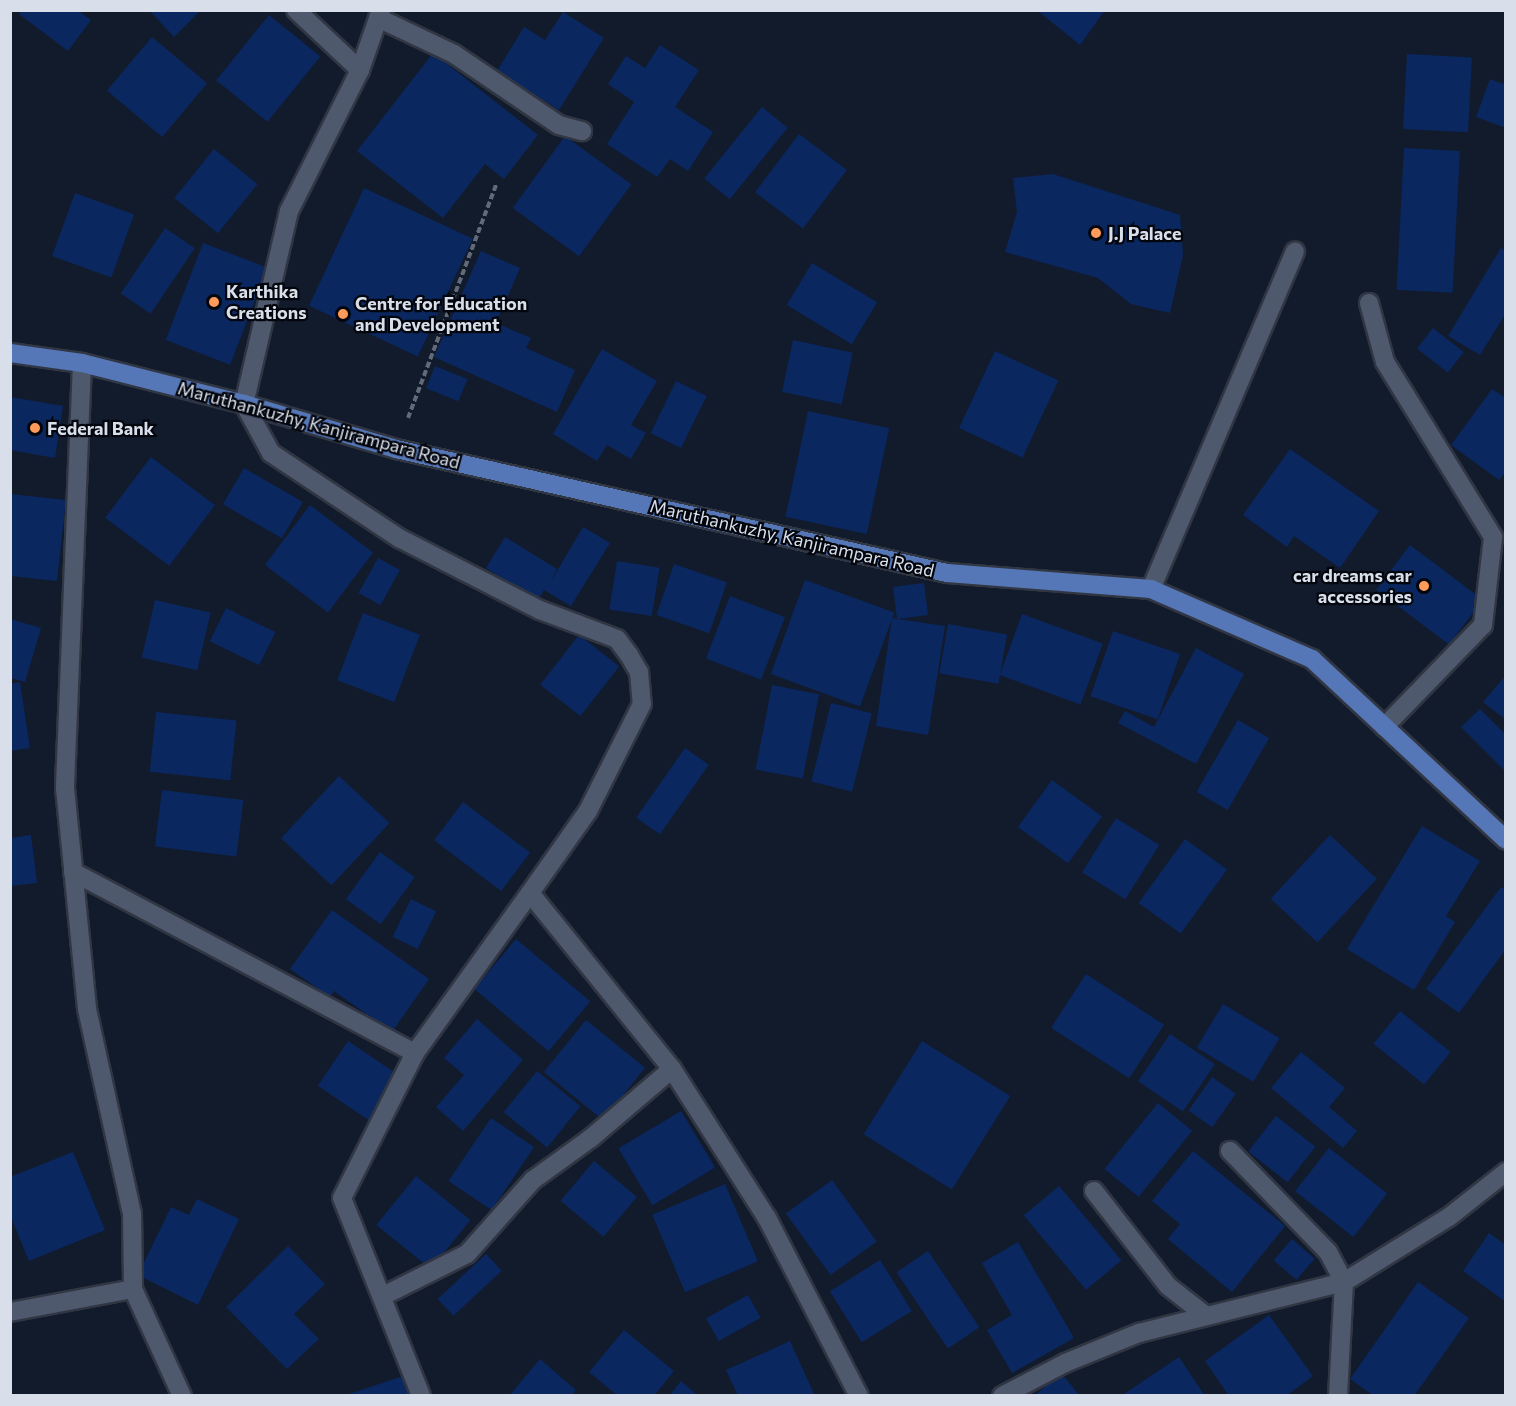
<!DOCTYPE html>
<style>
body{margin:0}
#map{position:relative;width:1516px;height:1406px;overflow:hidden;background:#121b2c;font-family:Commissioner,sans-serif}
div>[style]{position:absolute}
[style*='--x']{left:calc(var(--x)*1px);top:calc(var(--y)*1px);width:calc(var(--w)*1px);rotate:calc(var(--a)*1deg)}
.building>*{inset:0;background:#0a2760;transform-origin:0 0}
.path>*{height:4px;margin-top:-2px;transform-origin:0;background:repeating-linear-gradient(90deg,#626a79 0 6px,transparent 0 9px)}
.roads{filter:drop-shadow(2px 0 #313643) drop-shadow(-2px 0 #313643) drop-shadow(0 2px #313643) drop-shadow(0 -2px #313643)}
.minor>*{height:18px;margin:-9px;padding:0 9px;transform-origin:9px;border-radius:9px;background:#4e596e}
.major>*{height:18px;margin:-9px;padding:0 9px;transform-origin:9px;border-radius:9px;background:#5577b7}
.dots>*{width:16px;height:16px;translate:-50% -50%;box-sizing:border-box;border:3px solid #04060d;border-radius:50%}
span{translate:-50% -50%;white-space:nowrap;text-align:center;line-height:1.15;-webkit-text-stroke:4.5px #04060d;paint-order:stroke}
.poi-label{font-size:18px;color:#d8dfeb;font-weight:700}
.left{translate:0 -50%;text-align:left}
.right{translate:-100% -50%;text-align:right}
.street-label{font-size:18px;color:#d8dfeb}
.frame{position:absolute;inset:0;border:12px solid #d8dfeb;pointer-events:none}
</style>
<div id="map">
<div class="building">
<div style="clip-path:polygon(22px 10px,77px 10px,91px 20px,68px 51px,19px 14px)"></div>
<div style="clip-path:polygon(149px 10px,201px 10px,174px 37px)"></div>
<div style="clip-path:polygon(1037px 10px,1105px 10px,1080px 45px)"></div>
<div style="clip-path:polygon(563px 12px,604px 38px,559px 110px,497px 71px,524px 27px,545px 40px)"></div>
<div style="left:269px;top:15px;width:66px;height:84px;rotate:39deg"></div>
<div style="left:152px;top:37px;width:72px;height:70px;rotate:40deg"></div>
<div style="clip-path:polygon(660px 45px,699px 70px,675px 107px,713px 132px,688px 171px,670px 159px,657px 177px,607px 144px,634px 102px,608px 84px,626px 56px,645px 68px)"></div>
<div style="clip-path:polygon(433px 53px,538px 135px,504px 179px,485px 164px,443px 218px,357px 151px)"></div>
<div style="left:1407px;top:54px;width:65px;height:75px;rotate:3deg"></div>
<div style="clip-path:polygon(1490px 79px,1506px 85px,1506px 128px,1476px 117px)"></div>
<div style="left:762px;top:107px;width:33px;height:92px;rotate:39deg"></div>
<div style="left:799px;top:134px;width:60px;height:73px;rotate:37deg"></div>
<div style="left:565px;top:136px;width:82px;height:89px;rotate:36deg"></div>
<div style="left:1404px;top:148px;width:56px;height:142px;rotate:3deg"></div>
<div style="left:214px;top:149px;width:56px;height:63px;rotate:39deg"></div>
<div style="clip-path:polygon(1053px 174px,1180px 215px,1183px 255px,1170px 313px,1131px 304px,1098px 278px,1005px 252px,1017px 212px,1013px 178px)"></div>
<div style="left:364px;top:188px;width:120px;height:130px;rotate:25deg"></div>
<div style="left:75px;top:193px;width:63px;height:67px;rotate:20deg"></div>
<div style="left:165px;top:228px;width:36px;height:79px;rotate:34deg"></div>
<div style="left:203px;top:243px;width:69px;height:104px;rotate:21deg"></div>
<div style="clip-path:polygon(1501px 248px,1506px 251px,1506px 313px,1480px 355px,1448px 336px)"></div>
<div style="clip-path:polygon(481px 251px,520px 268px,496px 323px,531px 338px,526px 348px,575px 370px,557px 412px,434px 357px)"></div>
<div style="left:812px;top:263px;width:76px;height:49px;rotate:31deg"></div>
<div style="left:1433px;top:328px;width:39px;height:26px;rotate:38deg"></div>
<div style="left:793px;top:340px;width:61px;height:53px;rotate:12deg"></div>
<div style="clip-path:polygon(602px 349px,657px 381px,631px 425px,646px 433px,631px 459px,607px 445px,597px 461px,553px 434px)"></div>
<div style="left:995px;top:351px;width:70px;height:85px;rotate:25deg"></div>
<div style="left:435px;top:366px;width:35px;height:24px;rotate:22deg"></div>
<div style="left:676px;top:381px;width:34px;height:58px;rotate:26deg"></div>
<div style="clip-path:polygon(1492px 389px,1506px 398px,1506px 471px,1499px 480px,1451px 445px)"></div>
<div style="clip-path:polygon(10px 397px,63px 406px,55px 458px,10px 450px)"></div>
<div style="left:808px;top:411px;width:83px;height:108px;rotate:12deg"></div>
<div style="clip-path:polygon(1290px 449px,1379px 511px,1340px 568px,1294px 536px,1287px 547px,1243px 515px)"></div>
<div style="left:151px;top:457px;width:80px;height:76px;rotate:37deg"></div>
<div style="left:244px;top:468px;width:68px;height:42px;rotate:30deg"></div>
<div style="clip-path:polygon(10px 494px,66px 500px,57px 581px,10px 576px)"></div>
<div style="left:310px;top:505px;width:79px;height:75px;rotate:37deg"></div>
<div style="clip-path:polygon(583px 527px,610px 543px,571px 606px,544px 590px,538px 600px,486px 568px,505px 537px,557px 569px,550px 583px)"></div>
<div style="left:1410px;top:545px;width:91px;height:56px;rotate:37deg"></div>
<div style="left:378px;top:558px;width:25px;height:40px;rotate:29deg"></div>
<div style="left:617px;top:561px;width:43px;height:49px;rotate:9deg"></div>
<div style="left:674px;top:564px;width:56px;height:54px;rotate:19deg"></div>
<div style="left:805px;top:580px;width:95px;height:100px;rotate:20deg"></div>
<div style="clip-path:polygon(924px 583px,928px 615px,898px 619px,945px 626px,928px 735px,876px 726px,892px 618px,897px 619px,893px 587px)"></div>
<div style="left:730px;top:596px;width:59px;height:67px;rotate:21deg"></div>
<div style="left:155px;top:600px;width:57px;height:59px;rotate:13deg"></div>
<div style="left:226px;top:608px;width:55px;height:37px;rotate:26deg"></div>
<div style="left:363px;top:613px;width:61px;height:72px;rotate:21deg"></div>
<div style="left:1022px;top:614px;width:86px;height:65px;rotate:20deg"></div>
<div style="clip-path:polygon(10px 619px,41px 628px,25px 682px,10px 678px)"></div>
<div style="left:948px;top:624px;width:60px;height:50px;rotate:10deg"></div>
<div style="left:1113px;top:631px;width:71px;height:69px;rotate:19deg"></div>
<div style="left:579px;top:635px;width:51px;height:63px;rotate:38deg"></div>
<div style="clip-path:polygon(1196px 648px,1244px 674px,1196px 764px,1118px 723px,1125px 711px,1154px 727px)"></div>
<div style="clip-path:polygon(1506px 675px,1506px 720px,1483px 702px)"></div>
<div style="clip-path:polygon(20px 682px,30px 748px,10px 751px,10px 684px)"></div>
<div style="left:772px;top:685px;width:48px;height:86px;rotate:11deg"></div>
<div style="left:831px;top:703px;width:42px;height:81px;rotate:14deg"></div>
<div style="clip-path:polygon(1480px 709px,1506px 735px,1506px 772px,1461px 727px)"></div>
<div style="left:156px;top:712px;width:81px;height:60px;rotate:6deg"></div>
<div style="left:1238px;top:720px;width:36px;height:83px;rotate:30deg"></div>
<div style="left:685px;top:748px;width:29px;height:85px;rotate:35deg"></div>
<div style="left:339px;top:776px;width:69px;height:85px;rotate:43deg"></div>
<div style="left:1052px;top:780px;width:62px;height:58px;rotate:36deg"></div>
<div style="left:162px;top:790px;width:82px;height:57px;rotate:7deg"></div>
<div style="left:463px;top:802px;width:84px;height:48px;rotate:37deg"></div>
<div style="left:1116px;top:818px;width:51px;height:64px;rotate:32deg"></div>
<div style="clip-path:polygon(1422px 826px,1480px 861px,1446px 916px,1455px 922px,1414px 990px,1347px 949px)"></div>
<div style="clip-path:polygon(31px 835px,37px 883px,10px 886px,10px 838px)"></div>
<div style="left:1330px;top:835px;width:64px;height:87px;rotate:43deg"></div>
<div style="left:1185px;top:839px;width:52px;height:79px;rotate:36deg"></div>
<div style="left:380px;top:852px;width:43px;height:58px;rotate:36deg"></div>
<div style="clip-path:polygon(1501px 887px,1506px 890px,1506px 949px,1459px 1013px,1426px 989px)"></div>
<div style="left:411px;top:899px;width:28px;height:42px;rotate:26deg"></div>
<div style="clip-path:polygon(332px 910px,429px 979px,392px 1032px,334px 991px,330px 997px,290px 969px)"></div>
<div style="left:516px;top:939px;width:97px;height:65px;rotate:40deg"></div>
<div style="left:1086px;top:974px;width:93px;height:64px;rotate:33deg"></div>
<div style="left:1223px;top:1004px;width:66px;height:51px;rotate:31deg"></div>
<div style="left:1400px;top:1011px;width:65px;height:42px;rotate:39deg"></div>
<div style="clip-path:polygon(477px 1019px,523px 1060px,463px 1131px,436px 1107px,464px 1075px,444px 1058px)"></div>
<div style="left:586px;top:1020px;width:76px;height:67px;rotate:39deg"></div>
<div style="left:1170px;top:1034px;width:54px;height:57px;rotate:34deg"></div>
<div style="left:348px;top:1041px;width:63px;height:54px;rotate:34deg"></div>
<div style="left:922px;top:1041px;width:104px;height:110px;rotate:32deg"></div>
<div style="clip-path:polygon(1301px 1052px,1345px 1088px,1329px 1107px,1357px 1131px,1343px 1148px,1271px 1088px)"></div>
<div style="left:537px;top:1071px;width:56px;height:53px;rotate:39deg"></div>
<div style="left:1212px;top:1077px;width:29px;height:41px;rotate:35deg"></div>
<div style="left:1158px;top:1103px;width:44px;height:85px;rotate:39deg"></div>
<div style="left:681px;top:1111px;width:66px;height:73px;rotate:59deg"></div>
<div style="left:1276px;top:1116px;width:50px;height:45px;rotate:38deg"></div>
<div style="left:491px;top:1118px;width:52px;height:76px;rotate:34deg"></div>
<div style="left:1329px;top:1148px;width:74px;height:55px;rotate:38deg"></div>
<div style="clip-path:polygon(1193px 1151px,1285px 1226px,1232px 1292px,1168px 1239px,1180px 1224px,1152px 1201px)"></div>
<div style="clip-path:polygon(73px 1152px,105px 1230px,29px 1261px,10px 1215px,10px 1177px)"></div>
<div style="left:594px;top:1161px;width:56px;height:52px;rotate:40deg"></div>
<div style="left:416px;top:1176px;width:70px;height:63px;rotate:39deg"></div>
<div style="left:832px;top:1180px;width:76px;height:57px;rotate:54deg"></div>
<div style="left:725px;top:1184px;width:84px;height:79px;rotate:67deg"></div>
<div style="left:1059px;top:1186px;width:97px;height:46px;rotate:50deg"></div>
<div style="clip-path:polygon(197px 1199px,239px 1219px,198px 1305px,138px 1275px,171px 1207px,189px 1215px)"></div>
<div style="clip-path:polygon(1489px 1233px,1506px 1245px,1506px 1302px,1463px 1271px)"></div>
<div style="left:1292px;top:1239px;width:30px;height:28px;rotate:41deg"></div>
<div style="clip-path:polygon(1018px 1242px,1074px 1338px,1012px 1373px,987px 1330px,1012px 1315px,982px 1263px)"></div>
<div style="clip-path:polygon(288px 1246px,325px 1284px,294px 1314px,319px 1339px,287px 1369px,226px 1307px)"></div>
<div style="left:928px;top:1251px;width:92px;height:38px;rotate:56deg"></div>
<div style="left:486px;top:1254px;width:23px;height:66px;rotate:47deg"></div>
<div style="left:880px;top:1260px;width:60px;height:59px;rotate:58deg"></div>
<div style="clip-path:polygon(1418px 1282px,1469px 1318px,1414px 1396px,1374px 1396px,1350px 1379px)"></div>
<div style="left:748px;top:1295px;width:26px;height:48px;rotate:61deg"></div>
<div style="clip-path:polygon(1269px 1315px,1313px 1376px,1286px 1396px,1229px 1396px,1205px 1361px)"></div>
<div style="clip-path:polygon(624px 1330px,674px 1371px,654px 1396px,618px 1396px,589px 1372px)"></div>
<div style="clip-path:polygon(790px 1341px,815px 1396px,738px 1396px,726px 1370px)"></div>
<div style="clip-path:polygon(1179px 1357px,1205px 1396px,1121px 1396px)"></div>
<div style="clip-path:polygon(540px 1359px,576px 1390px,571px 1396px,509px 1396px)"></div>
<div style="clip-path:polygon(1061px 1373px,1080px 1396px,1034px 1396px)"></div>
<div style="clip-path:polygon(403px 1376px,410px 1396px,346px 1396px,346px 1395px)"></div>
<div style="clip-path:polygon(681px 1381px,698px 1396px,669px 1396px)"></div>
</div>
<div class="path">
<div style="--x:408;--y:418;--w:251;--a:-69.3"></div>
</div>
<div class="roads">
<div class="minor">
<div style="--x:296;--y:10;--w:88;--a:43.2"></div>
<div style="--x:381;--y:10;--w:64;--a:109.3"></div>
<div style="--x:360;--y:70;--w:158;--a:116.7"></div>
<div style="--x:289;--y:211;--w:198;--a:103.1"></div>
<div style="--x:244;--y:404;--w:56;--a:61.1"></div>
<div style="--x:271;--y:453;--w:154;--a:33.6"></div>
<div style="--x:399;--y:538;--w:158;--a:27.1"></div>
<div style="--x:540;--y:610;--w:82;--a:20.6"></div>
<div style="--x:617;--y:639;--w:20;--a:53"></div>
<div style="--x:629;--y:655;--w:20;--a:60"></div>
<div style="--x:639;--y:672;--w:32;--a:85"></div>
<div style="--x:642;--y:704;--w:120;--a:116.8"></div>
<div style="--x:588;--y:811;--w:100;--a:125.3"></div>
<div style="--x:530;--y:893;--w:226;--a:51.1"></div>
<div style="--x:672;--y:1069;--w:177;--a:57.5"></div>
<div style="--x:767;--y:1218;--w:200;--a:62.7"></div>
<div style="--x:378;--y:18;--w:84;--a:25.3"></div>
<div style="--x:454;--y:54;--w:127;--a:34.1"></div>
<div style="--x:559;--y:125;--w:24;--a:15"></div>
<div style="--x:1369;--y:303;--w:61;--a:74.8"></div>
<div style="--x:1385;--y:362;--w:206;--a:58.3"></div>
<div style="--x:1493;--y:537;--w:89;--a:96.5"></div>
<div style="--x:1483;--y:625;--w:142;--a:134.1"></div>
<div style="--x:82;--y:363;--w:425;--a:92.3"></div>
<div style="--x:65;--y:788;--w:222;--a:84.3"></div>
<div style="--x:87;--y:1009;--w:209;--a:77.6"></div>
<div style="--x:132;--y:1213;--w:76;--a:89.2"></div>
<div style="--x:133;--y:1289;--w:118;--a:65.4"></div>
<div style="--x:1151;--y:589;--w:367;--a:-66.9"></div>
<div style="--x:73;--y:872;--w:387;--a:27.9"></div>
<div style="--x:415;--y:1053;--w:197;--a:-54.3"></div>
<div style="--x:415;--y:1053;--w:162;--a:116.7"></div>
<div style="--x:342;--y:1198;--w:213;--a:68.2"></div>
<div style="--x:1094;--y:1191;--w:120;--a:52.1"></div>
<div style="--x:1168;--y:1286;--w:47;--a:38.1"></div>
<div style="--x:383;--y:1296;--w:94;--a:-26.6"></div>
<div style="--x:467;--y:1254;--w:99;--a:-48.3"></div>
<div style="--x:533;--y:1180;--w:72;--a:-35.9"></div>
<div style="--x:591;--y:1138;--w:106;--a:-40.4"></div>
<div style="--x:10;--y:1312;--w:125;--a:-10.6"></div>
<div style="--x:1002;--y:1396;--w:71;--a:-27.6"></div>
<div style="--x:1065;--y:1363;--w:80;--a:-22.1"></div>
<div style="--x:1139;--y:1333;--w:211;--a:-14"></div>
<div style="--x:1344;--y:1282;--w:34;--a:-118"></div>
<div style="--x:1328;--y:1252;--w:141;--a:-134.1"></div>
<div style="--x:1338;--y:1396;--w:114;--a:-87"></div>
<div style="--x:1344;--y:1282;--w:123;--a:-31.8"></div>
<div style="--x:1449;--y:1217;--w:73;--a:-38.3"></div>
</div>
<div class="major">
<div style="--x:10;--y:353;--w:73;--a:7.9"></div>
<div style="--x:82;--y:363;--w:167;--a:14.2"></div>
<div style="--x:244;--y:404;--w:159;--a:16.5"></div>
<div style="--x:396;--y:449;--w:565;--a:12.68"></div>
<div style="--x:947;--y:573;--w:205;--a:4.5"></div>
<div style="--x:1151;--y:589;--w:176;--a:23.5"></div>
<div style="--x:1312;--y:659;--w:265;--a:43"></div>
</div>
</div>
<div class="dots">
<div style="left:1096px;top:233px;background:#ff9b5a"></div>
<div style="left:214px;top:302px;background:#ff9b5a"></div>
<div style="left:343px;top:314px;background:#ff9b5a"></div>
<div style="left:35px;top:428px;background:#ff9b5a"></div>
<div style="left:1424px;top:586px;background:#ff9b5a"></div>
</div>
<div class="poi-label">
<span class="left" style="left:1108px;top:233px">J.J Palace</span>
<span class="left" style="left:226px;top:302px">Karthika<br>Creations</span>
<span class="left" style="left:355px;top:314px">Centre for Education<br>and Development</span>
<span class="left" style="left:47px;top:428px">Federal Bank</span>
<span class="right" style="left:1412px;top:586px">car dreams car<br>accessories</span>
</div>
<div class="street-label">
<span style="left:319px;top:425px;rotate:15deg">Maruthankuzhy, Kanjirampara Road</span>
<span style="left:792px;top:538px;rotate:13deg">Maruthankuzhy, Kanjirampara Road</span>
</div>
<div class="frame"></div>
</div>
